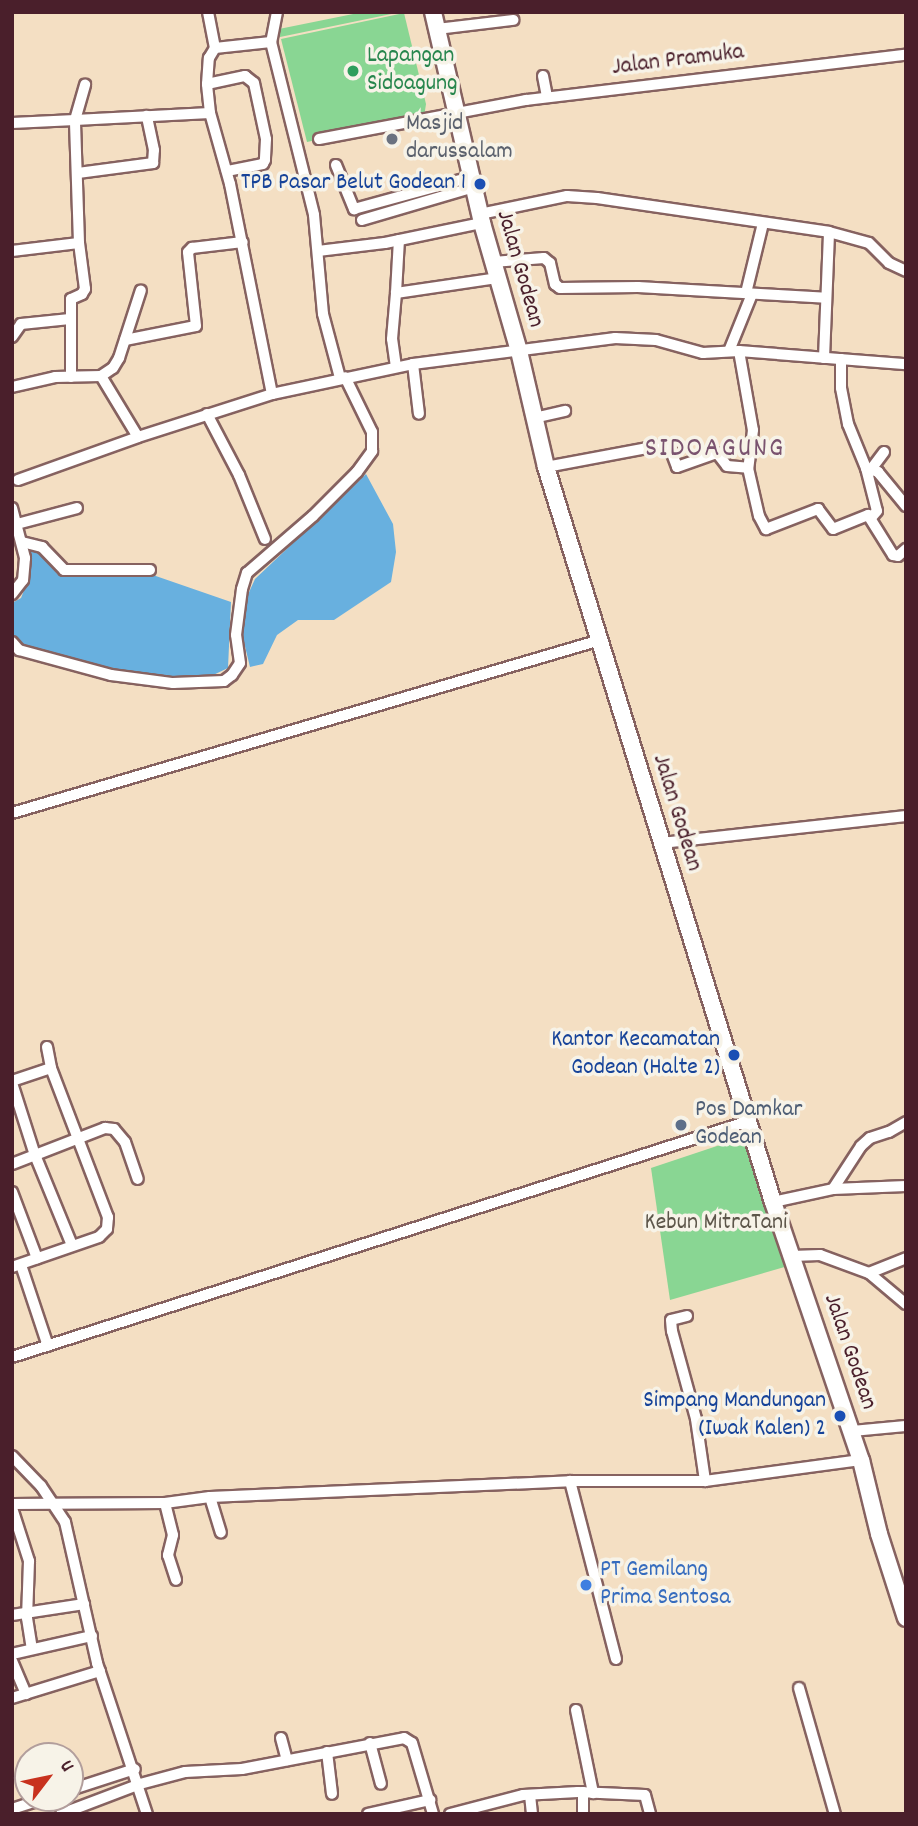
<!DOCTYPE html>
<style>
body{margin:0}
#map{position:relative;width:918px;height:1826px;overflow:hidden;background:#f4dfc3;font-family:Dekko,sans-serif}
div>[style]{position:absolute}
[style*='--x']{left:calc(var(--x)*1px);top:calc(var(--y)*1px);width:calc(var(--w)*1px);rotate:calc(var(--a)*1deg)}
.green>*{inset:0;background:#89d693}
.water>*{inset:0;background:#68b0df}
.roads{filter:drop-shadow(2px 0 #866260) drop-shadow(-2px 0 #866260) drop-shadow(0 2px #866260) drop-shadow(0 -2px #866260)}
.minor>*{height:10px;margin:-5px;padding:0 5px;transform-origin:5px;border-radius:5px;background:#fff}
.primary>*{height:16px;margin:-8px;padding:0 8px;transform-origin:8px;border-radius:8px;background:#fff}
.dots>*{width:19px;height:19px;translate:-50% -50%;box-sizing:border-box;border:4px solid #f7f3e8;border-radius:50%}
span{translate:-50% -50%;white-space:nowrap;text-align:center;line-height:1.15;-webkit-text-stroke:7px #f7f3e8;paint-order:stroke}
.leisure-label{font-size:24px;color:#27864d}
.left{translate:0 -50%;text-align:left}
.street-label{font-size:24px;color:#4a1f2b}
.worship-label{font-size:24px;color:#5b616d}
.transit-label{font-size:24px;color:#164399}
.right{translate:-100% -50%;text-align:right}
.service-label{font-size:24px;color:#4e5e75}
.park-label{font-size:24px;color:#5d564a}
.shop-label{font-size:24px;color:#366cbe}
.quarter-label{font-size:28px;color:#7a536f;letter-spacing:2px}
.frame{position:absolute;inset:0;border:14px solid #4a1f2b;pointer-events:none}
.north{position:absolute;left:14px;top:1742px;width:70px;height:70px;box-sizing:border-box;background:#f7f3e8;border:2px solid #b29e9c;border-radius:50%;rotate:58deg;font-size:19px;font-weight:700;line-height:28px;text-align:center;color:#4a1f2b}
.north::after{content:'';display:block;margin:auto;width:24px;height:32px;background:#c8321e;clip-path:polygon(50% 0,100% 100%,50% 72%,0 100%)}
</style>
<div id="map">
<div class="green">
<div style="clip-path:polygon(363px 12px,401px 12px,280px 37px,279px 29px)"></div>
<div style="clip-path:polygon(404px 13px,426px 104px,424px 117px,307px 142px,281px 39px)"></div>
<div style="clip-path:polygon(747px 1136px,788px 1266px,670px 1300px,651px 1168px)"></div>
</div>
<div class="water">
<div style="clip-path:polygon(366px 474px,393px 524px,396px 552px,391px 582px,334px 620px,298px 620px,277px 635px,263px 664px,250px 667px,241px 630px,245px 601px,255px 579px)"></div>
<div style="clip-path:polygon(37px 549px,70px 576px,126px 572px,150px 574px,231px 602px,228px 668px,209px 677px,161px 679px,20px 647px,12px 638px,12px 603px,21px 598px,28px 580px,31px 551px)"></div>
</div>
<div class="roads">
<div class="minor">
<div style="--x:277;--y:12;--w:31;--a:101"></div>
<div style="--x:271;--y:42;--w:178;--a:76"></div>
<div style="--x:314;--y:215;--w:99;--a:84.8"></div>
<div style="--x:323;--y:314;--w:66;--a:75.1"></div>
<div style="--x:437;--y:29;--w:77;--a:-6.8"></div>
<div style="--x:215;--y:48;--w:56;--a:-6.1"></div>
<div style="--x:543;--y:76;--w:21;--a:79"></div>
<div style="--x:207;--y:84;--w:39;--a:-12"></div>
<div style="--x:245;--y:76;--w:11;--a:38"></div>
<div style="--x:254;--y:83;--w:57;--a:77.9"></div>
<div style="--x:266;--y:139;--w:21;--a:93"></div>
<div style="--x:265;--y:160;--w:4;--a:117"></div>
<div style="--x:263;--y:164;--w:37;--a:169"></div>
<div style="--x:12;--y:123;--w:63;--a:-2.7"></div>
<div style="--x:75;--y:120;--w:37;--a:-74"></div>
<div style="--x:319;--y:139;--w:211;--a:-10.7"></div>
<div style="--x:526;--y:100;--w:383;--a:-6.8"></div>
<div style="--x:336;--y:165;--w:48;--a:67.8"></div>
<div style="--x:354;--y:209;--w:121;--a:-15.3"></div>
<div style="--x:78;--y:173;--w:76;--a:-7.6"></div>
<div style="--x:153;--y:163;--w:13;--a:-86"></div>
<div style="--x:154;--y:150;--w:35;--a:-102"></div>
<div style="--x:480;--y:214;--w:89;--a:-11.7"></div>
<div style="--x:567;--y:196;--w:30;--a:4"></div>
<div style="--x:597;--y:198;--w:234;--a:8.3"></div>
<div style="--x:829;--y:232;--w:41;--a:15.4"></div>
<div style="--x:869;--y:243;--w:28;--a:45"></div>
<div style="--x:889;--y:263;--w:19;--a:25"></div>
<div style="--x:362;--y:220;--w:117;--a:-16.4"></div>
<div style="--x:12;--y:251;--w:67;--a:-6.8"></div>
<div style="--x:79;--y:243;--w:123;--a:-91.9"></div>
<div style="--x:75;--y:120;--w:135;--a:-3"></div>
<div style="--x:210;--y:113;--w:29;--a:-96"></div>
<div style="--x:207;--y:84;--w:26;--a:-86"></div>
<div style="--x:209;--y:58;--w:12;--a:-59"></div>
<div style="--x:215;--y:48;--w:37;--a:-101"></div>
<div style="--x:318;--y:251;--w:67;--a:-6.8"></div>
<div style="--x:385;--y:243;--w:99;--a:-11.7"></div>
<div style="--x:493;--y:262;--w:51;--a:-4.5"></div>
<div style="--x:544;--y:258;--w:8;--a:40"></div>
<div style="--x:550;--y:263;--w:22;--a:77"></div>
<div style="--x:555;--y:284;--w:6;--a:39"></div>
<div style="--x:560;--y:288;--w:78;--a:-0.7"></div>
<div style="--x:638;--y:287;--w:188;--a:3.3"></div>
<div style="--x:396;--y:293;--w:53;--a:-86.8"></div>
<div style="--x:746;--y:293;--w:72;--a:-76.3"></div>
<div style="--x:12;--y:337;--w:16;--a:-55"></div>
<div style="--x:21;--y:324;--w:49;--a:-5.8"></div>
<div style="--x:125;--y:340;--w:72;--a:-11.2"></div>
<div style="--x:196;--y:326;--w:74;--a:-96.2"></div>
<div style="--x:188;--y:252;--w:6;--a:-45"></div>
<div style="--x:192;--y:248;--w:51;--a:-6.7"></div>
<div style="--x:729;--y:351;--w:61;--a:-68"></div>
<div style="--x:739;--y:351;--w:80;--a:80"></div>
<div style="--x:753;--y:430;--w:38;--a:97"></div>
<div style="--x:748;--y:468;--w:49;--a:77.1"></div>
<div style="--x:759;--y:516;--w:15;--a:62"></div>
<div style="--x:766;--y:529;--w:56;--a:-21"></div>
<div style="--x:818;--y:509;--w:25;--a:53"></div>
<div style="--x:833;--y:529;--w:38;--a:-22"></div>
<div style="--x:868;--y:515;--w:47;--a:58"></div>
<div style="--x:893;--y:555;--w:5;--a:11"></div>
<div style="--x:898;--y:556;--w:11;--a:-41"></div>
<div style="--x:824;--y:358;--w:126;--a:-87.7"></div>
<div style="--x:841;--y:359;--w:29;--a:90"></div>
<div style="--x:841;--y:388;--w:37;--a:79"></div>
<div style="--x:848;--y:424;--w:48;--a:67.8"></div>
<div style="--x:866;--y:468;--w:13;--a:18"></div>
<div style="--x:878;--y:472;--w:44;--a:50.5"></div>
<div style="--x:413;--y:364;--w:50;--a:83.2"></div>
<div style="--x:396;--y:367;--w:28;--a:-98"></div>
<div style="--x:392;--y:339;--w:46;--a:-85"></div>
<div style="--x:396;--y:293;--w:102;--a:-8.4"></div>
<div style="--x:101;--y:376;--w:71;--a:58.8"></div>
<div style="--x:71;--y:377;--w:78;--a:-90"></div>
<div style="--x:71;--y:299;--w:12;--a:-24"></div>
<div style="--x:82;--y:294;--w:6;--a:-59"></div>
<div style="--x:85;--y:289;--w:46;--a:-97.4"></div>
<div style="--x:12;--y:387;--w:44;--a:-13.1"></div>
<div style="--x:55;--y:377;--w:46;--a:-1.2"></div>
<div style="--x:101;--y:376;--w:14;--a:-34"></div>
<div style="--x:113;--y:368;--w:12;--a:-59"></div>
<div style="--x:119;--y:358;--w:71;--a:-72.1"></div>
<div style="--x:272;--y:394;--w:144;--a:-12"></div>
<div style="--x:413;--y:364;--w:204;--a:-7.3"></div>
<div style="--x:615;--y:338;--w:41;--a:2.8"></div>
<div style="--x:656;--y:340;--w:49;--a:15.5"></div>
<div style="--x:703;--y:353;--w:36;--a:-3"></div>
<div style="--x:739;--y:351;--w:168;--a:4.5"></div>
<div style="--x:207;--y:414;--w:69;--a:62.3"></div>
<div style="--x:239;--y:475;--w:69;--a:67.9"></div>
<div style="--x:534;--y:418;--w:32;--a:-13"></div>
<div style="--x:546;--y:467;--w:120;--a:-10.6"></div>
<div style="--x:664;--y:445;--w:9;--a:41"></div>
<div style="--x:671;--y:451;--w:17;--a:69"></div>
<div style="--x:677;--y:467;--w:42;--a:-19.3"></div>
<div style="--x:717;--y:453;--w:16;--a:52"></div>
<div style="--x:727;--y:466;--w:21;--a:5"></div>
<div style="--x:866;--y:468;--w:44;--a:75.7"></div>
<div style="--x:877;--y:511;--w:9;--a:131"></div>
<div style="--x:872;--y:468;--w:20;--a:-53"></div>
<div style="--x:18;--y:480;--w:127;--a:-19.7"></div>
<div style="--x:138;--y:437;--w:141;--a:-17.8"></div>
<div style="--x:272;--y:394;--w:214;--a:-101.3"></div>
<div style="--x:230;--y:184;--w:74;--a:-105.7"></div>
<div style="--x:12;--y:508;--w:52;--a:75.4"></div>
<div style="--x:25;--y:558;--w:22;--a:95"></div>
<div style="--x:23;--y:580;--w:18;--a:128"></div>
<div style="--x:17;--y:524;--w:62;--a:-14.9"></div>
<div style="--x:22;--y:542;--w:21;--a:14"></div>
<div style="--x:42;--y:547;--w:32;--a:46"></div>
<div style="--x:64;--y:570;--w:86;--a:0"></div>
<div style="--x:12;--y:642;--w:11;--a:49"></div>
<div style="--x:19;--y:650;--w:95;--a:15.2"></div>
<div style="--x:111;--y:675;--w:63;--a:7.4"></div>
<div style="--x:173;--y:683;--w:51;--a:-2.2"></div>
<div style="--x:224;--y:681;--w:10;--a:-37"></div>
<div style="--x:232;--y:675;--w:14;--a:-56"></div>
<div style="--x:240;--y:663;--w:28;--a:-98"></div>
<div style="--x:236;--y:635;--w:46;--a:-82.6"></div>
<div style="--x:242;--y:589;--w:17;--a:-73"></div>
<div style="--x:247;--y:573;--w:87;--a:-40.8"></div>
<div style="--x:313;--y:516;--w:62;--a:-45"></div>
<div style="--x:357;--y:472;--w:26;--a:-54"></div>
<div style="--x:372;--y:451;--w:19;--a:-90"></div>
<div style="--x:372;--y:432;--w:61;--a:-116.1"></div>
<div style="--x:12;--y:813;--w:613;--a:-16.39"></div>
<div style="--x:662;--y:843;--w:245;--a:-6.3"></div>
<div style="--x:47;--y:1047;--w:21;--a:79"></div>
<div style="--x:12;--y:1081;--w:41;--a:-18.4"></div>
<div style="--x:51;--y:1068;--w:160;--a:69.1"></div>
<div style="--x:108;--y:1217;--w:12;--a:95"></div>
<div style="--x:107;--y:1229;--w:11;--a:135"></div>
<div style="--x:99;--y:1237;--w:92;--a:161"></div>
<div style="--x:12;--y:1083;--w:76;--a:72.3"></div>
<div style="--x:35;--y:1155;--w:97;--a:67.7"></div>
<div style="--x:12;--y:1164;--w:100;--a:-21.2"></div>
<div style="--x:105;--y:1128;--w:9;--a:6"></div>
<div style="--x:114;--y:1129;--w:17;--a:50"></div>
<div style="--x:125;--y:1142;--w:39;--a:71"></div>
<div style="--x:833;--y:1189;--w:73;--a:-2.4"></div>
<div style="--x:12;--y:1192;--w:71;--a:69.3"></div>
<div style="--x:773;--y:1202;--w:61;--a:-12.2"></div>
<div style="--x:833;--y:1189;--w:51;--a:-56.9"></div>
<div style="--x:861;--y:1146;--w:12;--a:-42"></div>
<div style="--x:870;--y:1138;--w:20;--a:-18"></div>
<div style="--x:889;--y:1132;--w:20;--a:-30"></div>
<div style="--x:792;--y:1256;--w:28;--a:-2"></div>
<div style="--x:820;--y:1255;--w:52;--a:20.2"></div>
<div style="--x:869;--y:1273;--w:48;--a:40"></div>
<div style="--x:21;--y:1265;--w:85;--a:71.6"></div>
<div style="--x:869;--y:1273;--w:40;--a:-22"></div>
<div style="--x:687;--y:1316;--w:16;--a:166"></div>
<div style="--x:671;--y:1320;--w:11;--a:85"></div>
<div style="--x:672;--y:1331;--w:91;--a:74.7"></div>
<div style="--x:696;--y:1419;--w:63;--a:81.7"></div>
<div style="--x:12;--y:1357;--w:774;--a:-17.76"></div>
<div style="--x:852;--y:1431;--w:54;--a:-5.3"></div>
<div style="--x:12;--y:1456;--w:42;--a:46"></div>
<div style="--x:41;--y:1486;--w:43;--a:56.3"></div>
<div style="--x:65;--y:1522;--w:145;--a:77.2"></div>
<div style="--x:97;--y:1663;--w:159;--a:71.7"></div>
<div style="--x:210;--y:1497;--w:37;--a:73"></div>
<div style="--x:165;--y:1503;--w:33;--a:76"></div>
<div style="--x:173;--y:1535;--w:21;--a:104"></div>
<div style="--x:168;--y:1555;--w:26;--a:72"></div>
<div style="--x:12;--y:1504;--w:153;--a:-0.4"></div>
<div style="--x:165;--y:1503;--w:45;--a:-7.6"></div>
<div style="--x:210;--y:1497;--w:360;--a:-2.5"></div>
<div style="--x:12;--y:1508;--w:56;--a:72.2"></div>
<div style="--x:29;--y:1561;--w:57;--a:92"></div>
<div style="--x:27;--y:1618;--w:30;--a:81"></div>
<div style="--x:12;--y:1615;--w:73;--a:-8.7"></div>
<div style="--x:12;--y:1654;--w:82;--a:-12.7"></div>
<div style="--x:616;--y:1659;--w:184;--a:-104.5"></div>
<div style="--x:570;--y:1481;--w:135;--a:0"></div>
<div style="--x:705;--y:1481;--w:157;--a:-7.7"></div>
<div style="--x:12;--y:1661;--w:36;--a:67"></div>
<div style="--x:799;--y:1688;--w:131;--a:74.1"></div>
<div style="--x:12;--y:1698;--w:92;--a:-17.1"></div>
<div style="--x:576;--y:1710;--w:85;--a:78.4"></div>
<div style="--x:281;--y:1738;--w:23;--a:75"></div>
<div style="--x:370;--y:1743;--w:42;--a:75"></div>
<div style="--x:327;--y:1752;--w:42;--a:83.2"></div>
<div style="--x:70;--y:1790;--w:68;--a:-17.9"></div>
<div style="--x:583;--y:1792;--w:22;--a:90"></div>
<div style="--x:530;--y:1795;--w:19;--a:84"></div>
<div style="--x:12;--y:1809;--w:36;--a:-18"></div>
<div style="--x:61;--y:1814;--w:85;--a:-20.8"></div>
<div style="--x:140;--y:1784;--w:47;--a:-14.9"></div>
<div style="--x:185;--y:1772;--w:57;--a:-3"></div>
<div style="--x:242;--y:1769;--w:165;--a:-10.8"></div>
<div style="--x:404;--y:1738;--w:9;--a:32"></div>
<div style="--x:412;--y:1743;--w:74;--a:73.5"></div>
<div style="--x:368;--y:1814;--w:64;--a:-12.7"></div>
<div style="--x:450;--y:1814;--w:75;--a:-14.6"></div>
<div style="--x:523;--y:1795;--w:55;--a:-3.1"></div>
<div style="--x:578;--y:1792;--w:67;--a:2.6"></div>
<div style="--x:645;--y:1795;--w:20;--a:75"></div>
</div>
<div class="primary">
<div style="--x:433;--y:12;--w:217;--a:76.9"></div>
<div style="--x:482;--y:223;--w:133;--a:73.9"></div>
<div style="--x:519;--y:351;--w:119;--a:76.9"></div>
<div style="--x:546;--y:467;--w:769;--a:72.84"></div>
<div style="--x:773;--y:1202;--w:273;--a:71.2"></div>
<div style="--x:861;--y:1460;--w:76;--a:76.3"></div>
<div style="--x:879;--y:1534;--w:88;--a:72.2"></div>
</div>
</div>
<div class="dots">
<div style="left:353px;top:71px;background:#2e9e5b"></div>
<div style="left:392px;top:139px;background:#6b7280"></div>
<div style="left:480px;top:184px;background:#1a4fb4"></div>
<div style="left:734px;top:1055px;background:#1a4fb4"></div>
<div style="left:681px;top:1125px;background:#5c6f8a"></div>
<div style="left:840px;top:1416px;background:#1a4fb4"></div>
<div style="left:586px;top:1585px;background:#3f7fe0"></div>
</div>
<div class="leisure-label">
<span class="left" style="left:367px;top:71px">Lapangan<br>Sidoagung</span>
</div>
<div class="street-label">
<span style="left:678px;top:61px;rotate:-7deg">Jalan Pramuka</span>
<span style="left:519px;top:269px;rotate:74deg">Jalan Godean</span>
<span style="left:676px;top:813px;rotate:73deg">Jalan Godean</span>
<span style="left:849px;top:1352px;rotate:71deg">Jalan Godean</span>
</div>
<div class="worship-label">
<span class="left" style="left:406px;top:139px">Masjid<br>darussalam</span>
</div>
<div class="transit-label">
<span class="right" style="left:466px;top:184px">TPB Pasar Belut Godean 1</span>
<span class="right" style="left:720px;top:1055px">Kantor Kecamatan<br>Godean (Halte 2)</span>
<span class="right" style="left:826px;top:1416px">Simpang Mandungan<br>(Iwak Kalen) 2</span>
</div>
<div class="service-label">
<span class="left" style="left:695px;top:1125px">Pos Damkar<br>Godean</span>
</div>
<div class="park-label">
<span style="left:716px;top:1224px">Kebun MitraTani</span>
</div>
<div class="shop-label">
<span class="left" style="left:600px;top:1585px">PT Gemilang<br>Prima Sentosa</span>
</div>
<div class="quarter-label">
<span style="left:715px;top:450px">SIDOAGUNG</span>
</div>
<div class="frame"></div>
<div class="north">U</div>
</div>
